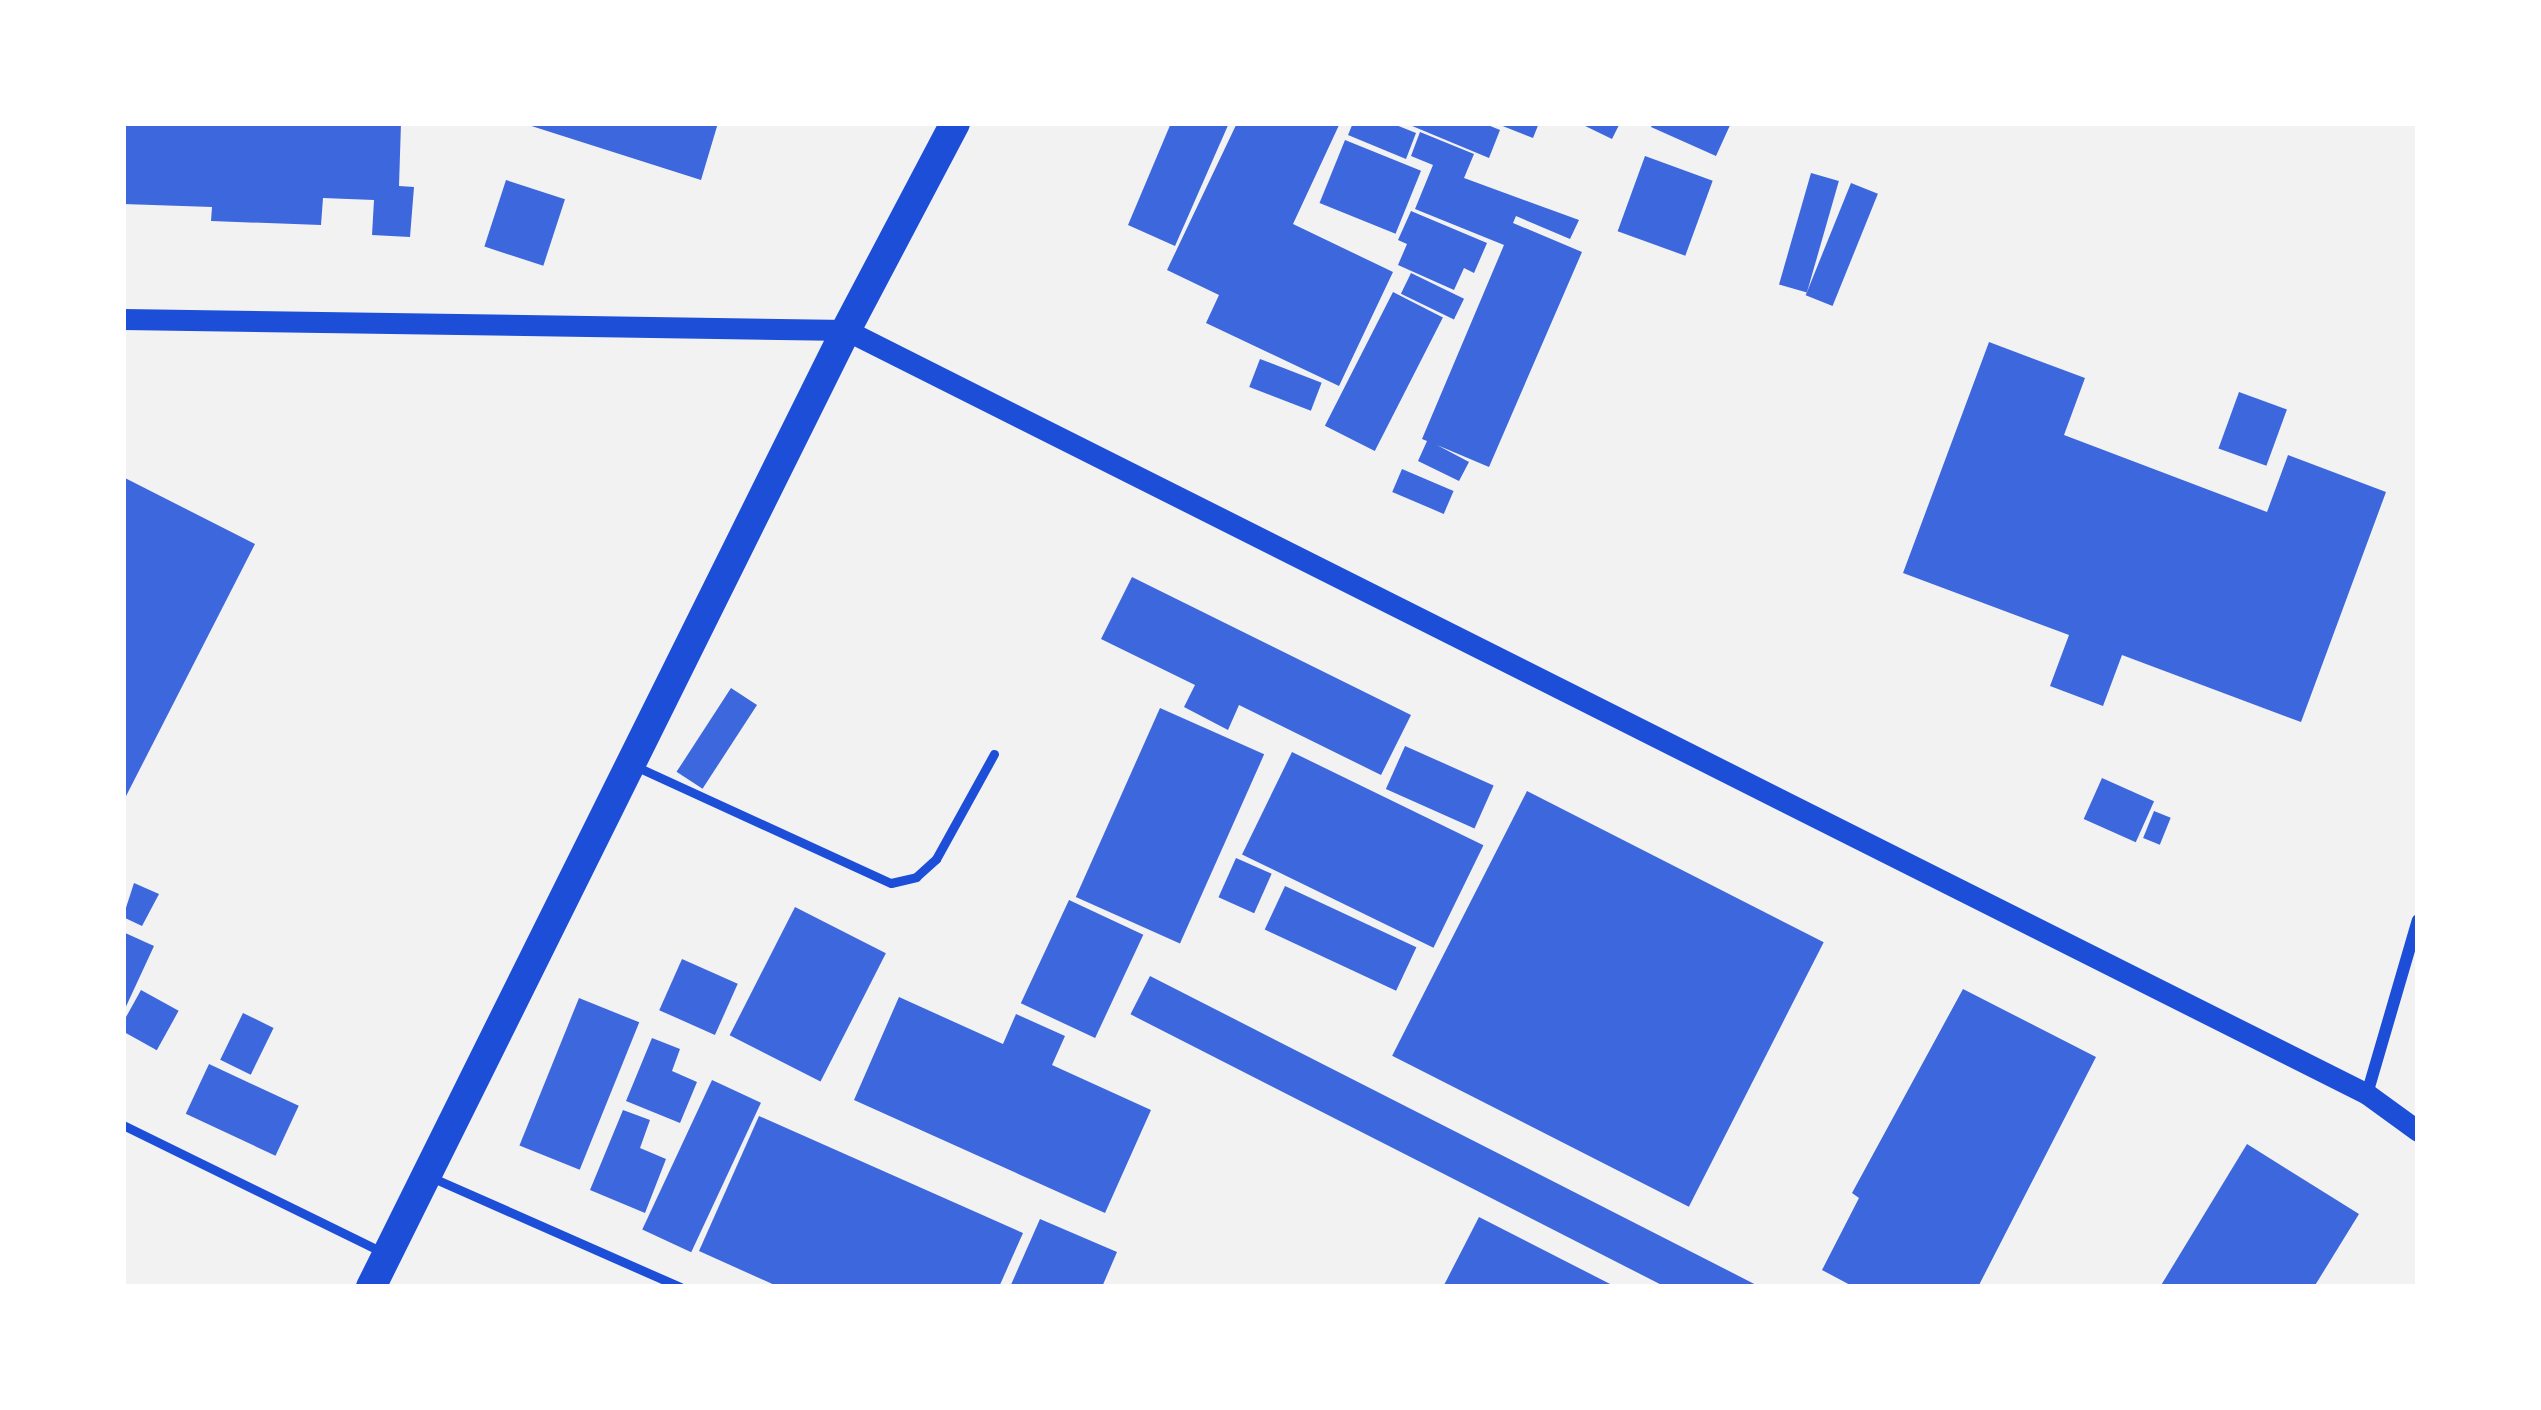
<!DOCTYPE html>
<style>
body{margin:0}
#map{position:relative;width:2541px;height:1410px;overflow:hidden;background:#f2f2f2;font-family:Helvetica,sans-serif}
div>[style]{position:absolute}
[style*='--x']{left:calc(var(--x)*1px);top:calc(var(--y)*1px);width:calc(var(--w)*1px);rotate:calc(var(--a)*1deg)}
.building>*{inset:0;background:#3d67dc;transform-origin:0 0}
.service>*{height:9px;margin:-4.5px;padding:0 4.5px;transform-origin:4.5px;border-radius:4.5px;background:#1d4ed8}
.minor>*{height:12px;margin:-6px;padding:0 6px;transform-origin:6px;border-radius:6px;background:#1d4ed8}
.tertiary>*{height:21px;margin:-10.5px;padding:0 10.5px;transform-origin:10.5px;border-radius:10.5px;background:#1d4ed8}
.primary>*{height:30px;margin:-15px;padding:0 15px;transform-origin:15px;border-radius:15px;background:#1d4ed8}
span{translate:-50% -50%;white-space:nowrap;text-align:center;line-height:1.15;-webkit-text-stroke:9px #fff;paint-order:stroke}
.frame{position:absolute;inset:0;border:126px solid #fff;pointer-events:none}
</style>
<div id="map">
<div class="building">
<div style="clip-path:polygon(123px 123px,401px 123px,399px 186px,414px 187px,410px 237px,372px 235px,374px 200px,323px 198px,321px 225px,211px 221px,212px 207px,123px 204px)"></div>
<div style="clip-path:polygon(522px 123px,718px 123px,701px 180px)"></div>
<div style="clip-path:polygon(1171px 123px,1229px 123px,1175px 246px,1128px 225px)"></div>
<div style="clip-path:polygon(1237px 123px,1340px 123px,1293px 224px,1393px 272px,1339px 386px,1206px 323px,1219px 295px,1167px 270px)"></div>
<div style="clip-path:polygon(1353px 123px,1391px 123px,1416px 133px,1406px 159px,1348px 135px)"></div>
<div style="clip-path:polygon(1405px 123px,1483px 123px,1500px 130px,1489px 158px)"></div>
<div style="clip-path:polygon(1495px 123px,1539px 123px,1533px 138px)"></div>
<div style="clip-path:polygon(1579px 123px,1620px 123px,1612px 139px)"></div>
<div style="clip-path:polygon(1653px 123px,1731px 123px,1716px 156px,1651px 127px)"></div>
<div style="clip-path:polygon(1420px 132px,1474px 154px,1464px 178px,1579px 220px,1570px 239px,1516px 216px,1513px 223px,1582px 252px,1489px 467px,1437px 445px,1469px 462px,1459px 481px,1418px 461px,1427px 441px,1422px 439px,1504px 245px,1415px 209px,1433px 165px,1411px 156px)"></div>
<div style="left:1345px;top:140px;width:82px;height:68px;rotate:22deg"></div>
<div style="left:1645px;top:156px;width:72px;height:80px;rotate:20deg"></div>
<div style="left:1811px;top:173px;width:29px;height:116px;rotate:16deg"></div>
<div style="left:506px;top:180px;width:62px;height:70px;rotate:18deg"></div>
<div style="left:1851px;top:183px;width:29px;height:121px;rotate:22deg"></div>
<div style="clip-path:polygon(1411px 211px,1487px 243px,1474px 273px,1464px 268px,1454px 290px,1398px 265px,1407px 244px,1398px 240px)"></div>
<div style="left:1411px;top:273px;width:59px;height:23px;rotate:26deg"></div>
<div style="left:1393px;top:292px;width:56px;height:150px;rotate:27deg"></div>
<div style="clip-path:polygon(1989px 342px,2085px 378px,2064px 435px,2267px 512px,2288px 455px,2386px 492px,2301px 722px,2122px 655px,2103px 706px,2050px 686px,2069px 635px,1903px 573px)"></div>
<div style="left:1260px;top:359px;width:66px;height:30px;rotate:21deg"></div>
<div style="left:2239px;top:392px;width:51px;height:60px;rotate:20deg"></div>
<div style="left:1402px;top:469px;width:56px;height:25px;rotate:23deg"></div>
<div style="clip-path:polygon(123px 477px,255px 544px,123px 802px)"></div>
<div style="clip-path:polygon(1132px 577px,1411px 715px,1381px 775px,1239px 705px,1228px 730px,1184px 707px,1195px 685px,1101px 639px)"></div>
<div style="left:731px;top:688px;width:31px;height:100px;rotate:33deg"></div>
<div style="left:1160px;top:708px;width:114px;height:207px;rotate:24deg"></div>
<div style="left:1405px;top:746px;width:97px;height:47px;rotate:24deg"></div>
<div style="left:1292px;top:752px;width:213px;height:114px;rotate:26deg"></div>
<div style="left:2102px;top:778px;width:57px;height:45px;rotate:24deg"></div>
<div style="left:1527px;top:791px;width:333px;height:297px;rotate:27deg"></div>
<div style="left:2154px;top:811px;width:18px;height:29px;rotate:22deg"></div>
<div style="left:1236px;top:858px;width:39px;height:43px;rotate:24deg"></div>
<div style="clip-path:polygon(134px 883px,159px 894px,142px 926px,123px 917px)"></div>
<div style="left:1285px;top:886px;width:145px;height:48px;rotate:25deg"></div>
<div style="left:1069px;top:900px;width:82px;height:114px;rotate:25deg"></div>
<div style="left:795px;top:907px;width:102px;height:144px;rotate:27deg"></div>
<div style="clip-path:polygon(123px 932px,154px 946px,123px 1013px)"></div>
<div style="left:682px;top:959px;width:61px;height:56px;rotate:24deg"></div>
<div style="left:1150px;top:976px;width:687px;height:43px;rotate:27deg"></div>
<div style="clip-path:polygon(1963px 989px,2096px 1057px,1978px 1287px,1854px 1287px,1822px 1270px,1859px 1198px,1852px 1193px)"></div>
<div style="left:141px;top:990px;width:43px;height:45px;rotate:29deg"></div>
<div style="clip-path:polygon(899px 997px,1003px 1044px,1016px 1014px,1065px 1036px,1052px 1065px,1151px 1110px,1105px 1213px,854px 1100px)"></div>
<div style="left:579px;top:998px;width:65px;height:159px;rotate:22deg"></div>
<div style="left:243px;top:1013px;width:34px;height:52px;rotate:26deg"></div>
<div style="clip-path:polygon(652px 1038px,680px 1049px,672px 1071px,697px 1082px,680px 1123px,626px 1101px)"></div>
<div style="left:209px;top:1064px;width:99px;height:55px;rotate:25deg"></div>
<div style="left:712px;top:1080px;width:54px;height:165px;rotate:25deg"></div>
<div style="clip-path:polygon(623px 1110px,650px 1120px,640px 1148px,666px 1159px,645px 1213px,590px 1190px)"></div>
<div style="clip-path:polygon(759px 1116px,1023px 1233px,999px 1287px,779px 1287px,699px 1251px)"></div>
<div style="clip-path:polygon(2247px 1144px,2359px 1214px,2314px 1287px,2160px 1287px)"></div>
<div style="clip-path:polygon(1479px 1217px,1616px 1287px,1443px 1287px)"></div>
<div style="clip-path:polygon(1040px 1219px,1117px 1252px,1102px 1287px,1010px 1287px)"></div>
</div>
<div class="service">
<div style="--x:635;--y:766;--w:281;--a:24.6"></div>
<div style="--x:891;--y:883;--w:26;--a:-13"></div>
<div style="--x:916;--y:877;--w:27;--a:-42"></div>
<div style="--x:936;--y:859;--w:120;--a:-61.1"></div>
<div style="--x:123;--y:1125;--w:288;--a:26.1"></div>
<div style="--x:433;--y:1178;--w:270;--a:23.8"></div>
</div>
<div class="minor">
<div style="--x:2367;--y:1094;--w:181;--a:-73.7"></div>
</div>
<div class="tertiary">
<div style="--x:123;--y:319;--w:723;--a:0.87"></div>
<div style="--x:846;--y:330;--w:1702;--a:26.67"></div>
<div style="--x:2367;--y:1094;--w:63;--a:36"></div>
</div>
<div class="primary">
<div style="--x:371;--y:1287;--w:1068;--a:-63.6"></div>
<div style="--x:846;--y:330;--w:234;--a:-62.2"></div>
</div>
<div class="frame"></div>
</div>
